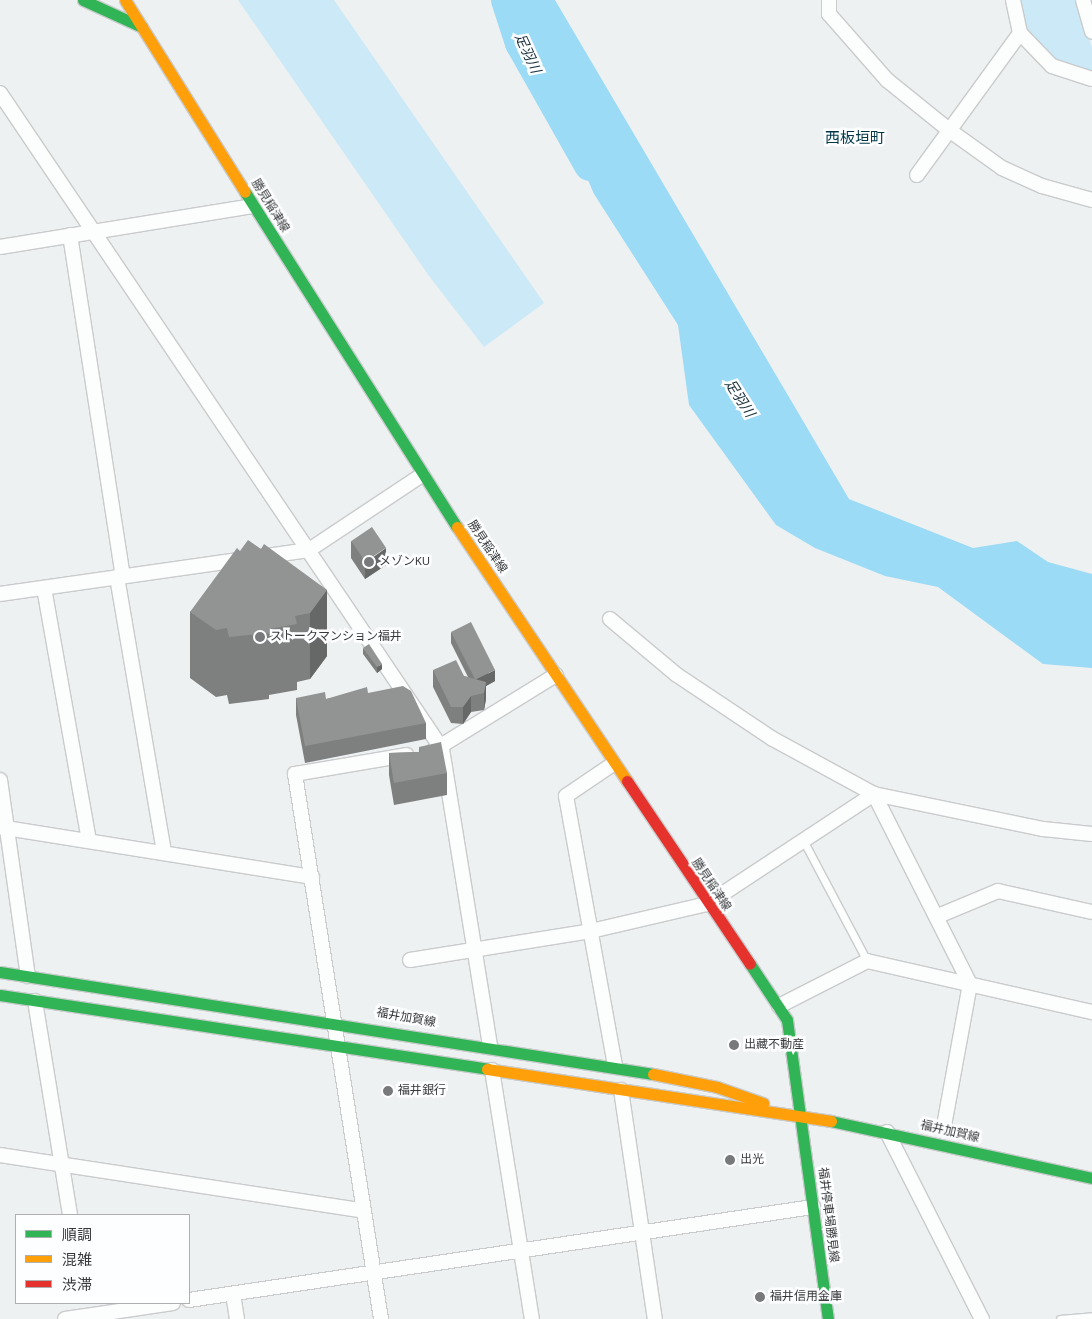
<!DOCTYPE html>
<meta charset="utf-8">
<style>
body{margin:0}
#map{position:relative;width:1092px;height:1319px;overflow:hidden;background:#eef1f2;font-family:"DM Sans","Noto Sans JP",sans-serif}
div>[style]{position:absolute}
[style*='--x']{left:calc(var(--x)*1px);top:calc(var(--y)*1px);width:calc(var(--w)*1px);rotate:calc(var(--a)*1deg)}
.green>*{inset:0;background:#cbe9f6}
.water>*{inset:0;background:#9bdbf6}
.river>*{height:32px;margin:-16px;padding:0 16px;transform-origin:16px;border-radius:16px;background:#9bdbf6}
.roads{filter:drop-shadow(1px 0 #c9cbcc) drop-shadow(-1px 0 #c9cbcc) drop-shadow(0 1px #c9cbcc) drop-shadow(0 -1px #c9cbcc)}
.lane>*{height:7px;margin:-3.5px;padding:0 3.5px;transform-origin:3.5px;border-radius:3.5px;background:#fcfdfd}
.street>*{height:14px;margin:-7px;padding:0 7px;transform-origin:7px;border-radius:7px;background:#fcfdfd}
.fast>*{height:11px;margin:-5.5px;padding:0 5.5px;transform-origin:5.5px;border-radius:5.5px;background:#30b455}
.slow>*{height:11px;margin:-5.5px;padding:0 5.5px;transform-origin:5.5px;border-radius:5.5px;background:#ff9f0a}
.jam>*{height:11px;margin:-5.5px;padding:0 5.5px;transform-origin:5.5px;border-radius:5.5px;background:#e5322d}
.wall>*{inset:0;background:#7e7f7f}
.shaded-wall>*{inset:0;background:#666868}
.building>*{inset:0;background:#929494;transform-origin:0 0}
.dots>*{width:14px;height:14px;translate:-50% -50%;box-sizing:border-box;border:2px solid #fdfeff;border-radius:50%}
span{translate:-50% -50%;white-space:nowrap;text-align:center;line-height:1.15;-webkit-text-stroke:5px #fdfeff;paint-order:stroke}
.street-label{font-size:12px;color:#37393a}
.poi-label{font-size:12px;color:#37393a}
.left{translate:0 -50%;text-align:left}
.water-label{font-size:14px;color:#182d36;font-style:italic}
.quarter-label{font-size:15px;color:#013649}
.legend{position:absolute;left:15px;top:1214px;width:175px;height:90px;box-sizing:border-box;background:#fdfeff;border:1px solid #aeafb0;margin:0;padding:6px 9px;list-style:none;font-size:15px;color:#37393a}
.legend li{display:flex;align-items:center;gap:10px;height:25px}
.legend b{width:25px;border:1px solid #aeafb0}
</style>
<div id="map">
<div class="green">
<div style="clip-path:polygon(238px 0,334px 0,544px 303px,484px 347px,429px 276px)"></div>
<div style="clip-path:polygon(1019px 0,1078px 0,1092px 48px,1092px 74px,1057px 65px,1024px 32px)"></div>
</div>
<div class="water">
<div style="clip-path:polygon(494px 0,555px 0,849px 499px,973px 548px,1017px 541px,1048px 562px,1092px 574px,1092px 668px,1043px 664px,938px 587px,885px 576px,815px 548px,776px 525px,689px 405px,678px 325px,594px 194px,536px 59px)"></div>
</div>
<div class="river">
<div style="--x:507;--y:0;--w:45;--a:72"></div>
<div style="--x:521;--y:43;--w:140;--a:60.5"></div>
</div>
<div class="roads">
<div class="lane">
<div style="--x:803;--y:840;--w:137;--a:62.1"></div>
<div style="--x:1060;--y:1319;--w:32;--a:-5"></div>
</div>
<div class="street">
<div style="--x:829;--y:0;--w:14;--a:90"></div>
<div style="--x:829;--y:14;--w:88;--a:48.7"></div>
<div style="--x:887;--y:80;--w:80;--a:38.9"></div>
<div style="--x:949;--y:130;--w:65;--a:35.6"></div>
<div style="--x:1002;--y:168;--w:44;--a:24.2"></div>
<div style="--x:1042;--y:186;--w:52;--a:15.6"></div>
<div style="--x:1013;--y:0;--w:34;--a:78"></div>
<div style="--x:1020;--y:33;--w:46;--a:45.9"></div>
<div style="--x:1052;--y:66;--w:42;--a:18"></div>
<div style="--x:1083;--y:0;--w:33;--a:74"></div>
<div style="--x:0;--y:93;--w:791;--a:56.03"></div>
<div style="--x:442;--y:749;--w:302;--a:80.8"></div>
<div style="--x:917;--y:175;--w:175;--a:-54"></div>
<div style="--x:70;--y:235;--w:345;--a:81.2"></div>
<div style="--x:0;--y:247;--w:256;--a:-9.2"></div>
<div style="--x:117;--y:577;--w:280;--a:80.3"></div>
<div style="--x:44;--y:588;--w:257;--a:79.9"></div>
<div style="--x:0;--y:594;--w:312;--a:-8.1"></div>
<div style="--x:309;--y:550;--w:136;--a:-33.6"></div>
<div style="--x:610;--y:619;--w:87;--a:39.9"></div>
<div style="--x:677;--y:675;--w:115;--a:33.7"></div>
<div style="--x:773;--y:739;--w:115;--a:28.6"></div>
<div style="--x:874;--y:794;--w:173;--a:11.7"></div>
<div style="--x:1043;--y:829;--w:49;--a:5.8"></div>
<div style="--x:434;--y:750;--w:143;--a:-31.6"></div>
<div style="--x:613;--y:764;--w:57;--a:145.8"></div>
<div style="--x:566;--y:796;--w:274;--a:79.7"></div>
<div style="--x:0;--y:780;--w:198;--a:81.9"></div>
<div style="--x:874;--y:794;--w:213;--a:63.2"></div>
<div style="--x:970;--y:984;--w:143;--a:100.4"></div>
<div style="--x:0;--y:827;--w:316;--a:9.1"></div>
<div style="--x:938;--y:916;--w:65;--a:-22.6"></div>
<div style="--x:998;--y:891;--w:96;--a:12.6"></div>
<div style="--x:410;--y:960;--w:183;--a:-9.1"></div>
<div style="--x:591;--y:931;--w:119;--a:-13.1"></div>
<div style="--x:707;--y:904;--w:200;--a:-33.4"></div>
<div style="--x:35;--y:1001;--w:217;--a:80.7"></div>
<div style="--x:779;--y:1006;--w:99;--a:-27.1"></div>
<div style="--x:867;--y:961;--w:231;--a:12.8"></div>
<div style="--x:492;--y:1070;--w:252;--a:80.9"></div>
<div style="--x:621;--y:1090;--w:232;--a:81.6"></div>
<div style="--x:887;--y:1132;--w:210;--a:63.1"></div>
<div style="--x:0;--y:1155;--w:368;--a:8.7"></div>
<div style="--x:233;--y:1294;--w:25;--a:81"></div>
<div style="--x:189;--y:1300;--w:631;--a:-8.48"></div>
<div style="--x:65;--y:1319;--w:109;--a:-8.4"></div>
<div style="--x:381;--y:1319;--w:552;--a:-98.97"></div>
<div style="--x:295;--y:774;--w:113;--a:-9.7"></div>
</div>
<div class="fast">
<div style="--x:83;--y:0;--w:65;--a:24.6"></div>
<div style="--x:245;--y:192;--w:396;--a:57.7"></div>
<div style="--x:750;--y:964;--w:67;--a:56.5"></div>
<div style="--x:787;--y:1020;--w:302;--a:82.2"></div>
<div style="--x:0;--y:972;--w:661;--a:8.88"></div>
<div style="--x:0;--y:995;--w:493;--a:8.6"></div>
<div style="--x:831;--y:1121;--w:267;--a:12.3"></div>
</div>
<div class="slow">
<div style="--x:125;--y:0;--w:226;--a:58"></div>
<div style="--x:457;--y:527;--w:306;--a:56.2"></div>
<div style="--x:487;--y:1069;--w:348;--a:8.6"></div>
<div style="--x:653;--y:1074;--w:65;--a:11.5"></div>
<div style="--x:717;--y:1087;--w:49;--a:19.2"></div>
</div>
<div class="jam">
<div style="--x:627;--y:781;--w:220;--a:56.1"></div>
</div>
</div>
<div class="wall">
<div style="clip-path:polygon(351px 541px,386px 565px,365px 579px,351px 558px)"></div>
<div style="clip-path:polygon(261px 549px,327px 590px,327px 656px,310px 679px,297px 682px,297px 690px,269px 695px,269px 699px,229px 704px,227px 695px,216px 697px,190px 678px,190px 612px)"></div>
<div style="clip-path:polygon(451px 632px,495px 681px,486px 686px,486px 699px,484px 710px,471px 712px,463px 724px,451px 723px,433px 687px,433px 670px,468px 677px,451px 643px)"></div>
<div style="clip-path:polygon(363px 648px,382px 669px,377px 673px,363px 654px)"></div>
<div style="clip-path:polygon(368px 693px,426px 723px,426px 739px,305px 763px,296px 715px,296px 698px,326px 699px)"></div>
<div style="clip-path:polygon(419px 747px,447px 773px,447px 795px,394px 805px,389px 775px,389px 753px,419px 752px)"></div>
</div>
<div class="shaded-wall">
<div style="clip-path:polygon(386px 548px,386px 565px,365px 579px,365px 563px)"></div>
<div style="clip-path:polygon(327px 590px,327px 656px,310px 679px,310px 613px)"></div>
<div style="clip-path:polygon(382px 664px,382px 669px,377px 673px,377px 667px)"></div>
<div style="clip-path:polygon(495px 670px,495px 681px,486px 686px,486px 699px,484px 710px,484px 693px,475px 680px)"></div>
<div style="clip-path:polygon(471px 696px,471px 712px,463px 724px,463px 707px)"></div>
</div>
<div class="building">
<div style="left:372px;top:527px;width:25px;height:25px;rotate:56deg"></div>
<div style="clip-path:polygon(248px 540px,261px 549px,264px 544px,327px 590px,310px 613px,295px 616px,297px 624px,269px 629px,269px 633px,229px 637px,227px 628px,216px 630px,190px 612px,237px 548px,240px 551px)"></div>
<div style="clip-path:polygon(471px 622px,495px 670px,476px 679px,475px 679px,451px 632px)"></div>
<div style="clip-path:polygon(369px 644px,382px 664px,377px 667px,363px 648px)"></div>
<div style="clip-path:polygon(456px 660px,464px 676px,486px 682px,484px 693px,471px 696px,463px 707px,451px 707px,433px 670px)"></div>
<div style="clip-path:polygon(403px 686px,411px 691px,426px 723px,305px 746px,296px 698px,325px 692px,326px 699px,367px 687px,368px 693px)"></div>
<div style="clip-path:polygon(441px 742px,447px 773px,394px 783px,389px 753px,420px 752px,419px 747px)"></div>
</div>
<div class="dots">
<div style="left:369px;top:562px;background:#77797a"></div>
<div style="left:260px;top:637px;background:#77797a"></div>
<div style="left:734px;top:1045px;background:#77797a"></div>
<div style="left:388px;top:1091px;background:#77797a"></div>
<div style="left:730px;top:1160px;background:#77797a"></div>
<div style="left:760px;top:1297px;background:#77797a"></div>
</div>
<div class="street-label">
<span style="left:270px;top:206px;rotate:58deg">勝見稲津線</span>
<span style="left:487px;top:547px;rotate:56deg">勝見稲津線</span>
<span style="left:711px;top:885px;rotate:56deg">勝見稲津線</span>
<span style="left:406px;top:1018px;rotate:10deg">福井加賀線</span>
<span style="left:950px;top:1132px;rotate:13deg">福井加賀線</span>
<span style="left:828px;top:1215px;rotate:83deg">福井停車場勝見線</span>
</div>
<div class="poi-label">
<span class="left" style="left:379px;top:562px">メゾンKU</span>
<span class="left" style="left:270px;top:637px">ストークマンション福井</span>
<span class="left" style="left:744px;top:1045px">出藏不動産</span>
<span class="left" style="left:398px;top:1091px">福井銀行</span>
<span class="left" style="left:740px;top:1160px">出光</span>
<span class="left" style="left:770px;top:1297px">福井信用金庫</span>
</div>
<div class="water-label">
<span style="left:528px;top:53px;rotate:65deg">足羽川</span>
<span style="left:740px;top:398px;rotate:57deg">足羽川</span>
</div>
<div class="quarter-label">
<span style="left:855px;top:139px">西板垣町</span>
</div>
<ul class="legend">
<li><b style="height:6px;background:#30b455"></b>順調</li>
<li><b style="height:6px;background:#ff9f0a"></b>混雑</li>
<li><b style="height:6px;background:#e5322d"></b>渋滞</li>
</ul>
</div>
